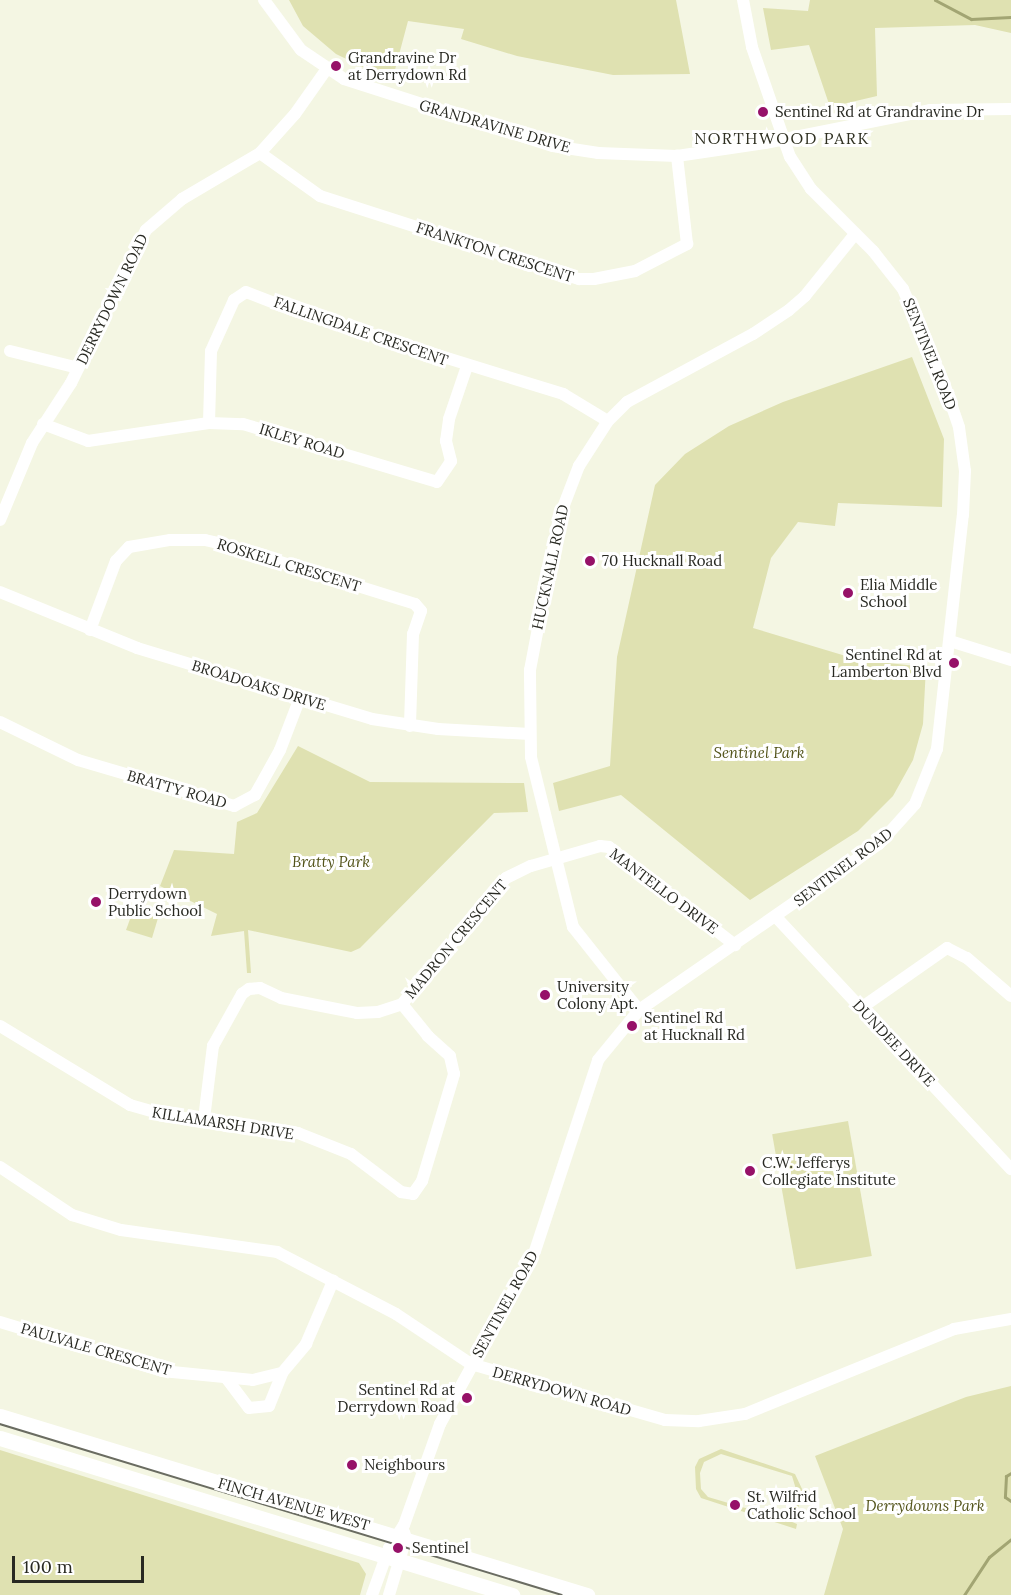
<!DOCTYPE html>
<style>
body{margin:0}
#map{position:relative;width:1011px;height:1595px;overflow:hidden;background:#f4f6e3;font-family:Lora,serif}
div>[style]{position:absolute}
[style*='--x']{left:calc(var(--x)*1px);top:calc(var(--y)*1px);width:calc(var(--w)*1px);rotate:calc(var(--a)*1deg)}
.green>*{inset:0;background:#dfe1b1;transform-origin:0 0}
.stream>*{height:3px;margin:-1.5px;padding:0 1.5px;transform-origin:1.5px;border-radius:1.5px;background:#a2a573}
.minor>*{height:12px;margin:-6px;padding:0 6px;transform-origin:6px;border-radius:6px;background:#fff}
.major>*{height:15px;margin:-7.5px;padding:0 7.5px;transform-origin:7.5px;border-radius:7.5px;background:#fff}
.tram>*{height:1.5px;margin:-0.75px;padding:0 0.75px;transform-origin:0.75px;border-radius:0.75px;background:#6a6c61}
.dots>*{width:16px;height:16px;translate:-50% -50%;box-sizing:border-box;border:3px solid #fff;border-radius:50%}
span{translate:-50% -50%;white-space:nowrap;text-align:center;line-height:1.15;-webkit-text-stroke:6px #fff;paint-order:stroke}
.poi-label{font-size:15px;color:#282922}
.left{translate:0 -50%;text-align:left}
.right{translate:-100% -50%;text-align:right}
.street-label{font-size:15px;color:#282922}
.park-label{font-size:15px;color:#53541a;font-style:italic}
.neighbourhood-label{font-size:16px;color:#2f3021;letter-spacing:1.5px}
.scale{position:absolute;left:12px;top:1556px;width:132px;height:27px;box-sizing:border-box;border:3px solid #282922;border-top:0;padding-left:8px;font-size:18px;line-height:21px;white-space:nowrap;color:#282922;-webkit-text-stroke:4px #fff;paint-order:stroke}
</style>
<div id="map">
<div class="green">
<div style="clip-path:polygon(289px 0,676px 0,690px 74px,613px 75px,517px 56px,461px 39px,464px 29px,408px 21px,392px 81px,336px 54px,303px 26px)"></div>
<div style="clip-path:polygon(810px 0,1011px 0,1011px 33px,975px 25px,875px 28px,877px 96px,830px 107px,809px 45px,771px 50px,763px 8px,808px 11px)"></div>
<div style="clip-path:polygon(912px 357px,944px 439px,942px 507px,838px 503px,835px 526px,798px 522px,771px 558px,753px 628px,859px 660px,926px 667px,923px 724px,913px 760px,893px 796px,858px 831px,750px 900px,621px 795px,559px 811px,553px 783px,610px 766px,617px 657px,655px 485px,685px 454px,729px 426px,783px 402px)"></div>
<div style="clip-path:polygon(298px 746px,370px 782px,524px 783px,528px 812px,494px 813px,360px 948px,351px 952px,248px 930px,251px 973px,247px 973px,244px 931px,211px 936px,217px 914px,160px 886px,174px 850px,234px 854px,237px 822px,257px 813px)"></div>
<div style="clip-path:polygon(136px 903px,153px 911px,158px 918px,152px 938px,126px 930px)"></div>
<div style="left:848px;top:1121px;width:137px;height:77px;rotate:80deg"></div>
<div style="clip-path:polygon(1011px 1386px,1011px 1595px,824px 1595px,843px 1529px,815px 1456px,966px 1397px)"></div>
<div style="clip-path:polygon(evenodd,721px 1449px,795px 1474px,803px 1491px,801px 1501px,797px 1510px,785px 1519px,797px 1524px,796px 1529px,701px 1498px,696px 1489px,695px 1467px,699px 1459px,721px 1449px,721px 1454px,792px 1476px,798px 1496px,795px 1506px,776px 1517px,708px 1497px,701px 1489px,700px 1473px,704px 1462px,721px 1454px)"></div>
<div style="clip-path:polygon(0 1450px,359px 1563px,366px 1574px,360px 1595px,0 1595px)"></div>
</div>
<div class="stream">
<div style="--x:935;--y:0;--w:41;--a:27.8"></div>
<div style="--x:971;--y:19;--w:40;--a:-2.9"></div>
<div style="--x:1011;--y:1473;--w:6;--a:149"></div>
<div style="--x:1006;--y:1476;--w:21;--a:93"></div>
<div style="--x:1005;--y:1497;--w:7;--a:34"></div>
<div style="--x:964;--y:1595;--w:45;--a:-56.7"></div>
<div style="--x:989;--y:1557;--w:28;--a:-39"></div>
</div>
<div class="minor">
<div style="--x:264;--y:0;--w:62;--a:53.5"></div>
<div style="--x:301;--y:50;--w:52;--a:34"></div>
<div style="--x:344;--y:79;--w:219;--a:17.8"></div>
<div style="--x:553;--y:146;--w:46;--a:8.8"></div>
<div style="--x:598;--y:153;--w:79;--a:2.2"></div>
<div style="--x:677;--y:156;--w:89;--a:-8.4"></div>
<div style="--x:765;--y:143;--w:168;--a:-11.3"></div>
<div style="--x:930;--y:110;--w:81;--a:-0.7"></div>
<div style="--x:260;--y:153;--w:74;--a:35.6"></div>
<div style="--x:320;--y:196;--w:272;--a:17.8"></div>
<div style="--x:579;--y:279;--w:15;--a:0"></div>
<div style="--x:594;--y:279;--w:42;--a:-11"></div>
<div style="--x:635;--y:271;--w:59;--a:-27.4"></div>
<div style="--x:687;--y:244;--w:89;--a:-96.5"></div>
<div style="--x:10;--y:351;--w:70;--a:14"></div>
<div style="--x:209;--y:423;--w:72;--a:-88.4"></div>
<div style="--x:211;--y:351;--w:56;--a:-65.7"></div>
<div style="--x:234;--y:300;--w:14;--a:-34"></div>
<div style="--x:246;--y:292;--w:53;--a:21.2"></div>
<div style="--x:295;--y:311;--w:281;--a:17.2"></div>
<div style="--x:563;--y:394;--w:52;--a:31"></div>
<div style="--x:43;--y:424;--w:48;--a:20.7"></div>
<div style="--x:88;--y:441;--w:122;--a:-8.5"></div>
<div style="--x:209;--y:423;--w:34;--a:2"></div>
<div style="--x:243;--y:424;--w:202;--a:16.6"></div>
<div style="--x:437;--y:482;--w:25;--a:-56"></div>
<div style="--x:451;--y:461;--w:21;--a:-104"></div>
<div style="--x:446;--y:441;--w:22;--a:-82"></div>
<div style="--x:449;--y:419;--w:56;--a:-71.2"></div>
<div style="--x:0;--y:520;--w:83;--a:-67.4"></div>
<div style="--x:32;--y:443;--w:72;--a:-57"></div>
<div style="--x:71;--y:383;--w:170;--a:-63.9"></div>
<div style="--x:146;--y:230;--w:48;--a:-40.7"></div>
<div style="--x:182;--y:199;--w:91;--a:-30.5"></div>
<div style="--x:260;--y:153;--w:52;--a:-48.1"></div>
<div style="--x:295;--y:114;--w:54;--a:-54.8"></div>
<div style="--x:0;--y:592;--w:148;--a:22.2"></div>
<div style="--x:137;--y:648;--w:245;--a:16.8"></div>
<div style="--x:372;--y:719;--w:67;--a:8.6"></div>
<div style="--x:438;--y:729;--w:92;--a:3.1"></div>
<div style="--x:90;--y:630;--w:74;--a:-69.4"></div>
<div style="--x:116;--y:561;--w:19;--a:-47"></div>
<div style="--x:129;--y:547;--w:42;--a:-9.7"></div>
<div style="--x:170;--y:540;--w:35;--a:0"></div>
<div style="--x:205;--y:540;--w:22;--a:13"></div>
<div style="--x:226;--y:545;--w:198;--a:17.3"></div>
<div style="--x:415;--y:604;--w:9;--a:49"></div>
<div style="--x:421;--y:611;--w:24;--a:109"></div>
<div style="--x:413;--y:634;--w:92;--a:91.9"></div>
<div style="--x:950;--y:641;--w:64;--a:17.3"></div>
<div style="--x:0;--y:722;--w:87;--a:26"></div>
<div style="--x:78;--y:760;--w:163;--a:16.4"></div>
<div style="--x:234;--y:806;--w:24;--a:-28"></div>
<div style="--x:255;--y:795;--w:51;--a:-60.9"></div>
<div style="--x:280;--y:750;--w:56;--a:-69"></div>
<div style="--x:776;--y:917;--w:345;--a:47"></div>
<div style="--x:861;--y:1008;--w:105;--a:-34.9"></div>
<div style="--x:947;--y:948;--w:22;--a:27"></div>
<div style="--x:967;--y:958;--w:58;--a:40.8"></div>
<div style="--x:639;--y:1010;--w:106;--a:-128.5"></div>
<div style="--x:573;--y:927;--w:175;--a:-103.9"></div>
<div style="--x:531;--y:757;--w:87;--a:-90.7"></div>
<div style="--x:530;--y:670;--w:155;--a:-79.2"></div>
<div style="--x:559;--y:518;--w:56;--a:-69"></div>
<div style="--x:579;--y:466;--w:54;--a:-57.2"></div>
<div style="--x:608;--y:421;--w:27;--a:-45"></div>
<div style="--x:627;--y:402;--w:143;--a:-28.4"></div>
<div style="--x:753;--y:334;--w:43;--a:-33.7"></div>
<div style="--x:789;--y:310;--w:21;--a:-41"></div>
<div style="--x:805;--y:296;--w:80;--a:-51.1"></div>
<div style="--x:0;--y:1026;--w:152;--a:31.3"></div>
<div style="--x:130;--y:1105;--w:41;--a:15.8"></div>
<div style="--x:169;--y:1116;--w:130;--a:7.5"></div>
<div style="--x:298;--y:1133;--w:57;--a:21.6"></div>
<div style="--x:351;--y:1154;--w:63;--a:37.2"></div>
<div style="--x:401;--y:1192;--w:12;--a:9"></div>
<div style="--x:413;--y:1194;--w:16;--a:-55"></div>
<div style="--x:422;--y:1181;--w:112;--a:-73.3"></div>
<div style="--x:454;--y:1074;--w:18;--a:-103"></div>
<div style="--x:450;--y:1056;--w:30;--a:-138"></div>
<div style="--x:428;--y:1036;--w:41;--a:-129.1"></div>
<div style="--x:204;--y:1119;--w:74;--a:-83"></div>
<div style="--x:213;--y:1046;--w:60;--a:-60.9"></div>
<div style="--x:242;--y:994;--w:9;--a:-36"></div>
<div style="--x:249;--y:989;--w:11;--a:-5"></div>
<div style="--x:260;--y:988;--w:23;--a:25"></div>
<div style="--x:281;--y:998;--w:77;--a:11.2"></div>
<div style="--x:357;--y:1013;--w:21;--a:-3"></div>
<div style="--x:378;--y:1012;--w:25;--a:-18"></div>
<div style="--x:402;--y:1004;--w:163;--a:-50.5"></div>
<div style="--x:506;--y:878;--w:28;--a:-26"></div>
<div style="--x:531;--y:866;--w:72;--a:-16.2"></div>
<div style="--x:600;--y:846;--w:9;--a:6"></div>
<div style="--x:609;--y:847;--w:160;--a:37.9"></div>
<div style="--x:0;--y:1167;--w:87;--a:33.7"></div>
<div style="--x:72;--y:1215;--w:51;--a:17"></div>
<div style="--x:121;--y:1230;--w:158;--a:8"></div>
<div style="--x:277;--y:1252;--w:134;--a:27.5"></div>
<div style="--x:396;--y:1314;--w:90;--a:33.7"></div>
<div style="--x:471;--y:1364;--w:202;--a:16.1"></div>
<div style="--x:665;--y:1420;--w:34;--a:2"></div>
<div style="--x:699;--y:1421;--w:47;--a:-8.7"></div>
<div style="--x:745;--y:1414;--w:226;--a:-22.1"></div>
<div style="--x:954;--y:1329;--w:58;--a:-10"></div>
<div style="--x:0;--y:1322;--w:169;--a:16.8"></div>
<div style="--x:162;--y:1371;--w:91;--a:5.6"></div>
<div style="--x:253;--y:1380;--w:30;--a:-14"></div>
<div style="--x:227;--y:1379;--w:36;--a:53"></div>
<div style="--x:249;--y:1408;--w:20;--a:-6"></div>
<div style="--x:269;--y:1406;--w:35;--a:-68"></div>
<div style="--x:282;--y:1373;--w:38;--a:-50"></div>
<div style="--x:306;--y:1344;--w:69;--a:-66.8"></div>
<div style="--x:372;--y:1595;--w:50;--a:-70.1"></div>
<div style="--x:389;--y:1548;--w:27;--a:-57"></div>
<div style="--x:404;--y:1525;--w:107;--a:-70.4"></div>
<div style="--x:440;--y:1424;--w:197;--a:-61.2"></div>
<div style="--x:535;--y:1251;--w:201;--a:-71.7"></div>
<div style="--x:598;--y:1060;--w:65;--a:-50.6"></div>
<div style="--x:639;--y:1010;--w:292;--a:-34.7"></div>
<div style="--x:879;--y:844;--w:54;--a:-48"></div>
<div style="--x:915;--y:804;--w:59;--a:-68.2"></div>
<div style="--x:937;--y:749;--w:235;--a:-83.7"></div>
<div style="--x:963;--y:515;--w:44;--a:-87.4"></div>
<div style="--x:965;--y:471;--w:44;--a:-97.8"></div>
<div style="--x:959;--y:427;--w:46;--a:-108.8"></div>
<div style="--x:944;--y:383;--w:103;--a:-113.6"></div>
<div style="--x:903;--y:289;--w:48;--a:-128.3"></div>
<div style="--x:873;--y:251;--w:88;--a:-135"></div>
<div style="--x:811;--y:189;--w:38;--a:-123"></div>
<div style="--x:790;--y:157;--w:116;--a:-109.1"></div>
<div style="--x:752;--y:47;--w:48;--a:-100.8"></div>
<div style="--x:389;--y:1595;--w:59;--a:-73.4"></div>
<div style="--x:406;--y:1538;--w:6;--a:-108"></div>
</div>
<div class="major">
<div style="--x:0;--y:1416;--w:614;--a:16.96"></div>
<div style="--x:0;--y:1438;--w:536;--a:17.05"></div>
</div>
<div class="tram">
<div style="--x:0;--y:1424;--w:587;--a:16.92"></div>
</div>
<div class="dots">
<div style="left:336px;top:66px;background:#961168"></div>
<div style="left:763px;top:112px;background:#961168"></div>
<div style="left:590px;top:561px;background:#961168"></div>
<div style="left:848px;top:593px;background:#961168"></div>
<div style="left:954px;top:663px;background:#961168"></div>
<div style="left:96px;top:902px;background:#961168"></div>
<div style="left:545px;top:995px;background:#961168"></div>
<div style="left:632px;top:1026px;background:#961168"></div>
<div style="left:750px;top:1171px;background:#961168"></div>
<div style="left:467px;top:1398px;background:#961168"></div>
<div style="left:352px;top:1465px;background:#961168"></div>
<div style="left:735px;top:1505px;background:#961168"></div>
<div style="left:398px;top:1548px;background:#961168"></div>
</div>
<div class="poi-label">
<span class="left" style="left:348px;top:66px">Grandravine Dr<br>at Derrydown Rd</span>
<span class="left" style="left:775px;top:112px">Sentinel Rd at Grandravine Dr</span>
<span class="left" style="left:602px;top:561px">70 Hucknall Road</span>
<span class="left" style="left:860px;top:593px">Elia Middle<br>School</span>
<span class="right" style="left:942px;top:663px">Sentinel Rd at<br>Lamberton Blvd</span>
<span class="left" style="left:108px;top:902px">Derrydown<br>Public School</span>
<span class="left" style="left:557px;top:995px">University<br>Colony Apt.</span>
<span class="left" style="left:644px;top:1026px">Sentinel Rd<br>at Hucknall Rd</span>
<span class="left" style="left:762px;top:1171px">C.W. Jefferys<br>Collegiate Institute</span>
<span class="right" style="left:455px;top:1398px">Sentinel Rd at<br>Derrydown Road</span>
<span class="left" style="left:364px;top:1465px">Neighbours</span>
<span class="left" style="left:747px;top:1505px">St. Wilfrid<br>Catholic School</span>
<span class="left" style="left:412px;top:1548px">Sentinel</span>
</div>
<div class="street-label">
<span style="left:495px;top:126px;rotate:16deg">GRANDRAVINE DRIVE</span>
<span style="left:495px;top:252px;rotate:18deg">FRANKTON CRESCENT</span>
<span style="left:112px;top:299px;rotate:-64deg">DERRYDOWN ROAD</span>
<span style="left:361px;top:331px;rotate:19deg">FALLINGDALE CRESCENT</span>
<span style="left:930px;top:354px;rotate:68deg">SENTINEL ROAD</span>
<span style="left:302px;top:441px;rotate:17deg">IKLEY ROAD</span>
<span style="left:289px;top:565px;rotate:17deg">ROSKELL CRESCENT</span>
<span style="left:550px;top:567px;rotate:-78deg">HUCKNALL ROAD</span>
<span style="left:259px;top:685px;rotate:17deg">BROADOAKS DRIVE</span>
<span style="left:177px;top:789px;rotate:16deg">BRATTY ROAD</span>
<span style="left:843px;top:867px;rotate:-37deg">SENTINEL ROAD</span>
<span style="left:664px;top:891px;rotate:37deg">MANTELLO DRIVE</span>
<span style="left:456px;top:939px;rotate:-50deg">MADRON CRESCENT</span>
<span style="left:894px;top:1043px;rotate:47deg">DUNDEE DRIVE</span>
<span style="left:223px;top:1123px;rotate:9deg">KILLAMARSH DRIVE</span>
<span style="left:505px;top:1304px;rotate:-61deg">SENTINEL ROAD</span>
<span style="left:96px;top:1349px;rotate:16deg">PAULVALE CRESCENT</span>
<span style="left:562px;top:1391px;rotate:16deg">DERRYDOWN ROAD</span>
<span style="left:294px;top:1504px;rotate:16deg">FINCH AVENUE WEST</span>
</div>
<div class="park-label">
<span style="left:759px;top:753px">Sentinel Park</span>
<span style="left:331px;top:862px">Bratty Park</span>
<span style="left:925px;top:1506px">Derrydowns Park</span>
</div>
<div class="neighbourhood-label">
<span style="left:782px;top:138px">NORTHWOOD PARK</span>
</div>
<div class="scale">100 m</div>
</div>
